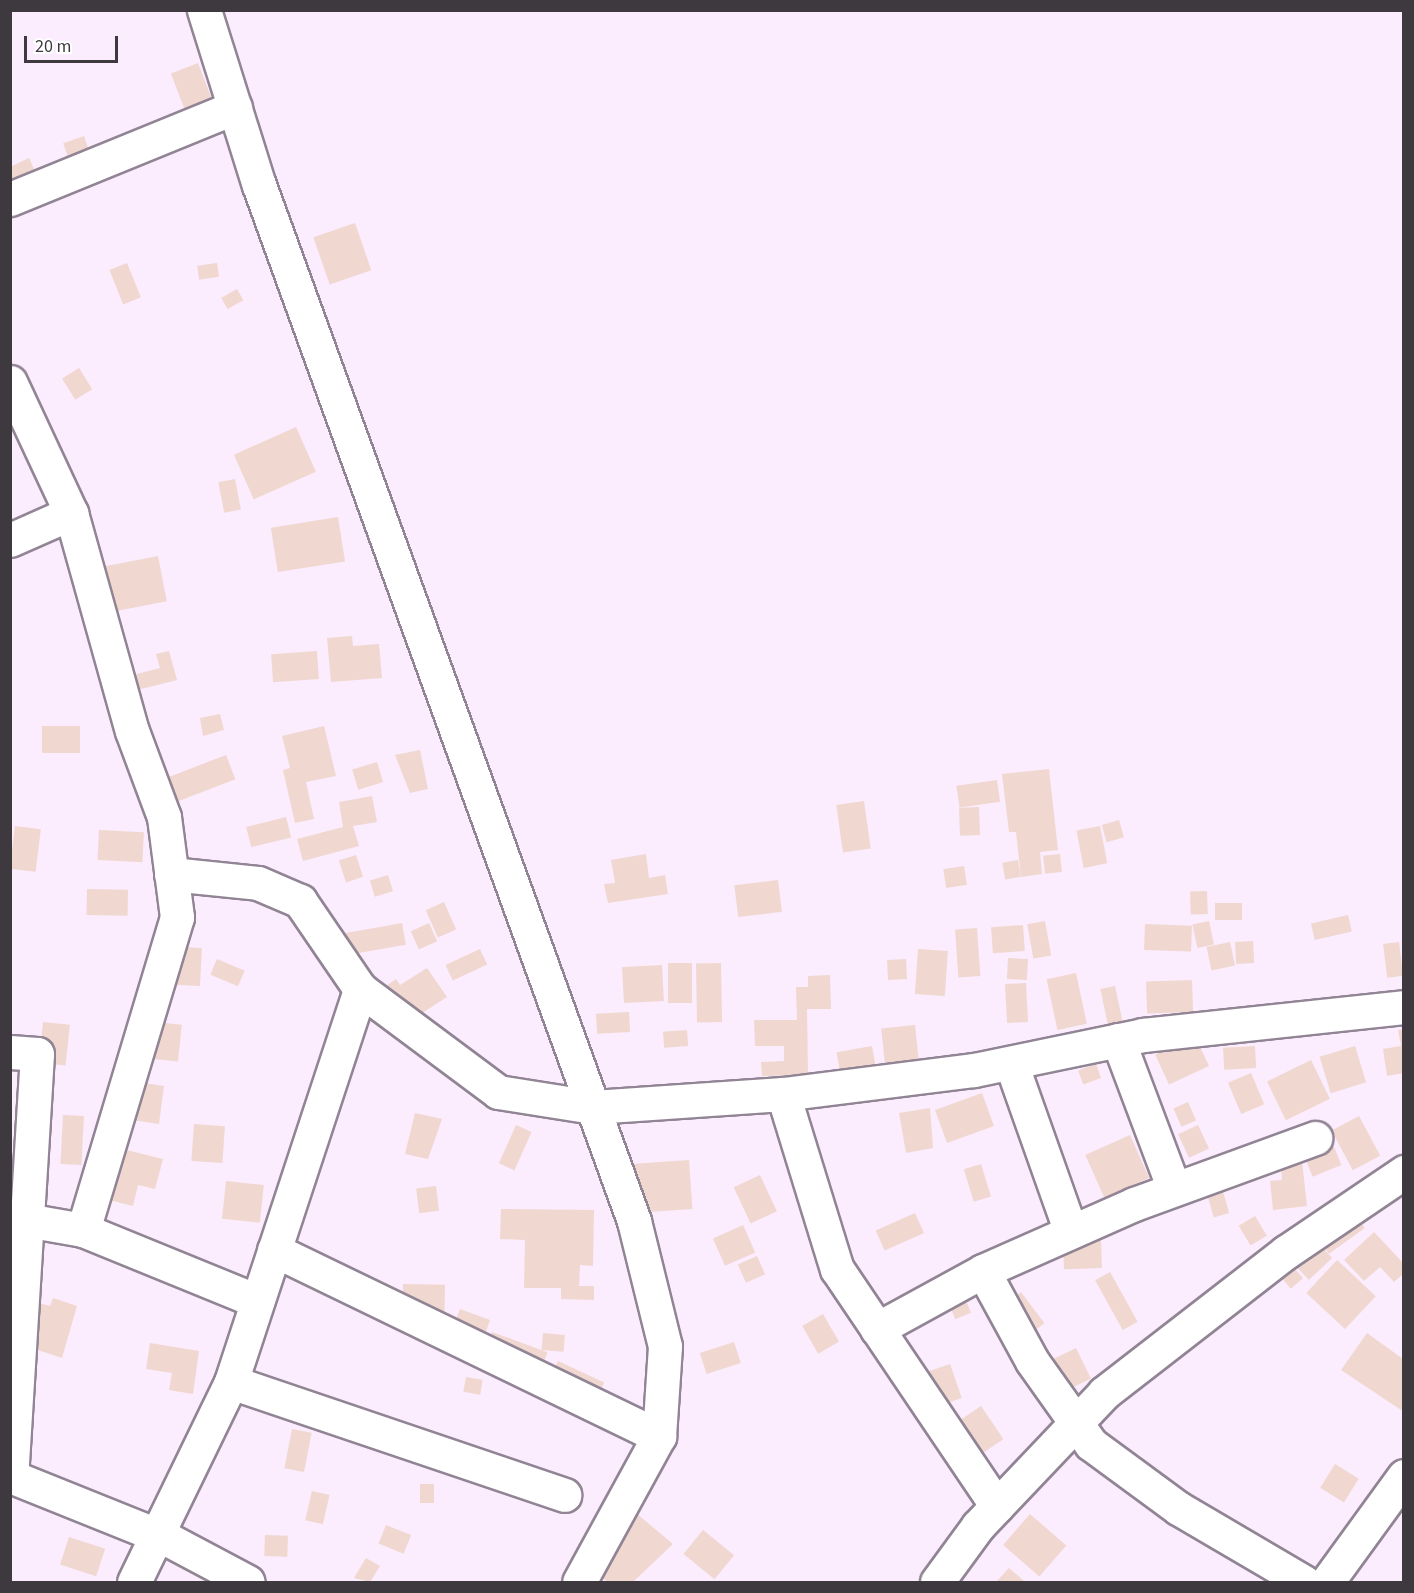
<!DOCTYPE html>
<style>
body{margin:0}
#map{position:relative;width:1414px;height:1593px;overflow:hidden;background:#fbecfe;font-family:"Source Sans 3",sans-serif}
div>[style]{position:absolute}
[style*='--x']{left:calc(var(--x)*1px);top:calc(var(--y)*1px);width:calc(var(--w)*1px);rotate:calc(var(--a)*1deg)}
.building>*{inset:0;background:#f0d8d0;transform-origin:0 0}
.roads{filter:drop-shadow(2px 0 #918494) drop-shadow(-2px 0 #918494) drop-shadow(0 2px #918494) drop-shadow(0 -2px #918494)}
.street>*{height:33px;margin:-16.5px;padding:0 16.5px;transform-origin:16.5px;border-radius:16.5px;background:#fff}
span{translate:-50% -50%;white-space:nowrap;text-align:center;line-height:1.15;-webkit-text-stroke:4.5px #fff;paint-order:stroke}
.frame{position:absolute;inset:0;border:12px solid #3e383f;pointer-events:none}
.scale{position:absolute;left:24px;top:36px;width:94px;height:27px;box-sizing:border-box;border:3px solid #3e383f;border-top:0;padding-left:8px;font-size:18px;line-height:21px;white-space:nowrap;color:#3e383f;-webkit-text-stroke:4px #fff;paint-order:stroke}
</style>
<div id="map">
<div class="building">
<div style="left:198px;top:63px;width:45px;height:29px;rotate:69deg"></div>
<div style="left:84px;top:136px;width:24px;height:22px;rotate:71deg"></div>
<div style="clip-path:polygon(29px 158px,40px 182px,10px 190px,10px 167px)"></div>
<div style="left:355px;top:223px;width:50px;height:44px;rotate:71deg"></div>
<div style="left:127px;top:263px;width:37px;height:19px;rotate:68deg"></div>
<div style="left:217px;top:263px;width:14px;height:20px;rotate:82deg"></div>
<div style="left:237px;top:289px;width:13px;height:18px;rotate:61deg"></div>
<div style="left:79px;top:368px;width:25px;height:20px;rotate:58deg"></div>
<div style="left:296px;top:427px;width:49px;height:68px;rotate:66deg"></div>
<div style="left:235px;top:479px;width:31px;height:17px;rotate:79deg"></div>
<div style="left:338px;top:517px;width:45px;height:68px;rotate:81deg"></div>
<div style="left:158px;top:556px;width:46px;height:71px;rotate:79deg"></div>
<div style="clip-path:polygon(352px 636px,353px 646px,379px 644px,382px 678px,331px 682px,327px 638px)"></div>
<div style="clip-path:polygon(169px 651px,177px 680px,137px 690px,133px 675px,160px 668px,156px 654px)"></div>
<div style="left:317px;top:651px;width:28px;height:46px;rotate:86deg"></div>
<div style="clip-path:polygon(220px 714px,224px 730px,203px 736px,200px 718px)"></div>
<div style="left:80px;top:726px;width:27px;height:38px;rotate:90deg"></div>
<div style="clip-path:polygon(324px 726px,336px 776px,306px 782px,314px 819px,295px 823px,283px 770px,290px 768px,282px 736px)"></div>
<div style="clip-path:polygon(420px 750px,428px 789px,410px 793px,395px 755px)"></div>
<div style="left:226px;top:755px;width:26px;height:66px;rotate:69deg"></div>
<div style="left:377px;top:762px;width:21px;height:26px;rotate:73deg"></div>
<div style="clip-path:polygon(1049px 769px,1058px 850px,1040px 852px,1042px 874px,1021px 877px,1016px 832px,1009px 832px,1002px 774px)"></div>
<div style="left:997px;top:780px;width:22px;height:41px;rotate:82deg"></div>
<div style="clip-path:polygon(372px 796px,377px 822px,353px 826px,359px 846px,303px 861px,297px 839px,343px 827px,339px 802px)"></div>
<div style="left:864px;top:801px;width:48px;height:28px;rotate:82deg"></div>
<div style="left:979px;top:807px;width:28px;height:20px;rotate:88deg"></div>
<div style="left:286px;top:817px;width:21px;height:41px;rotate:76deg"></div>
<div style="left:1119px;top:820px;width:18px;height:18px;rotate:74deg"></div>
<div style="left:15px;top:826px;width:26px;height:43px;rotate:7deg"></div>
<div style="left:1100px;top:826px;width:38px;height:24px;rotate:79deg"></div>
<div style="left:99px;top:830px;width:45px;height:30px;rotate:3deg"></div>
<div style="clip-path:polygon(646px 854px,649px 878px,665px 875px,668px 894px,608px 903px,604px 884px,615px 883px,611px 860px)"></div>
<div style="left:1060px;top:854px;width:18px;height:17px;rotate:84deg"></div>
<div style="left:356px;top:855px;width:23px;height:18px;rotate:72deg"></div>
<div style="left:1018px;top:860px;width:17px;height:16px;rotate:80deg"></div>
<div style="left:964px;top:866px;width:19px;height:21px;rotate:81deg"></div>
<div style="left:388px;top:875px;width:17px;height:19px;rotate:73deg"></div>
<div style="left:778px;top:880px;width:32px;height:44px;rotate:83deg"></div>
<div style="left:87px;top:889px;width:41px;height:26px;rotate:1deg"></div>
<div style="left:1207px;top:891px;width:23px;height:17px;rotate:88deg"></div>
<div style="left:444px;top:902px;width:30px;height:20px;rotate:66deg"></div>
<div style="left:1215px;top:903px;width:27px;height:17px"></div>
<div style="left:1348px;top:915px;width:17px;height:38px;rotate:77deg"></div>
<div style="left:1045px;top:921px;width:35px;height:18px;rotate:80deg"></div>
<div style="left:1209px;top:921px;width:24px;height:17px;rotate:78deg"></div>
<div style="left:402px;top:923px;width:22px;height:67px;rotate:80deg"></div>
<div style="left:429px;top:923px;width:20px;height:20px;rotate:66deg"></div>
<div style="left:1145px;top:924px;width:47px;height:26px;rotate:2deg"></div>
<div style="left:1023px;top:925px;width:26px;height:32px;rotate:86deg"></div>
<div style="left:977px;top:928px;width:48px;height:22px;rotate:86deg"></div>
<div style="left:1253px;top:941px;width:22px;height:18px;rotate:87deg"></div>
<div style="left:1230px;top:942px;width:24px;height:24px;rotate:78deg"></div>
<div style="left:1399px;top:942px;width:34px;height:16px;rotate:83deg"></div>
<div style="left:162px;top:946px;width:40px;height:38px;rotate:3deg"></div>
<div style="left:480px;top:949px;width:17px;height:38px;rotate:65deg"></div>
<div style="left:918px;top:949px;width:30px;height:45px;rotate:4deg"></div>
<div style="left:1008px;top:958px;width:20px;height:21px;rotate:3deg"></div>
<div style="left:217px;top:959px;width:30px;height:17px;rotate:23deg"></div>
<div style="left:906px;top:959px;width:20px;height:19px;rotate:87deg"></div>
<div style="left:668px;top:963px;width:24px;height:40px"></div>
<div style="left:721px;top:963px;width:59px;height:25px;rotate:89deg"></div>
<div style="left:662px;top:965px;width:36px;height:40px;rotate:87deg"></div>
<div style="clip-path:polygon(427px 968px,447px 997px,402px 1026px,379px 991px,396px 979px,400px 985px)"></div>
<div style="left:1076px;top:973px;width:52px;height:30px;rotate:78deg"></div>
<div style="clip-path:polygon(830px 975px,831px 1009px,807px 1009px,808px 1075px,762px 1076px,761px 1062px,784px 1061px,784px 1046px,755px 1046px,754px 1020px,797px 1020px,796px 987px,808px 987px,808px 976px)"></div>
<div style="left:1192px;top:980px;width:32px;height:46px;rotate:88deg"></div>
<div style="left:1026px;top:983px;width:39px;height:21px;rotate:87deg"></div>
<div style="left:1115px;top:986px;width:39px;height:15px;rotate:78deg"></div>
<div style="left:629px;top:1012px;width:20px;height:33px;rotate:87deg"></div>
<div style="left:146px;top:1021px;width:36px;height:37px;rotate:6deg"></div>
<div style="left:43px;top:1022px;width:27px;height:41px;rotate:6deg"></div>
<div style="left:915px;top:1025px;width:41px;height:34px;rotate:84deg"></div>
<div style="clip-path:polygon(1404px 1029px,1404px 1073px,1387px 1076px,1383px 1049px,1401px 1046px,1398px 1030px)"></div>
<div style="left:687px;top:1030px;width:16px;height:24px;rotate:86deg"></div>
<div style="left:1195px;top:1036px;width:33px;height:44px;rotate:65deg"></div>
<div style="left:872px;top:1046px;width:27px;height:36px;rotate:80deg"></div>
<div style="left:1255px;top:1046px;width:22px;height:32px;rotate:87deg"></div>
<div style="left:1355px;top:1046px;width:38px;height:37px;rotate:73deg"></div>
<div style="left:1311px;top:1060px;width:43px;height:49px;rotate:64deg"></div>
<div style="left:1096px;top:1064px;width:15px;height:19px;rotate:70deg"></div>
<div style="left:1251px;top:1073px;width:34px;height:25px;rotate:67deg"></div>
<div style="clip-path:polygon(144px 1083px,164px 1086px,159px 1124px,113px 1117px,116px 1099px,141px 1103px)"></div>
<div style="left:982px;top:1093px;width:35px;height:50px;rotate:70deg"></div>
<div style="left:1188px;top:1102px;width:20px;height:16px;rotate:66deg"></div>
<div style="clip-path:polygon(930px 1108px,933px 1148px,906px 1153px,899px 1113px)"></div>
<div style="clip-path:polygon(415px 1113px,442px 1119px,428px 1159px,405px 1154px)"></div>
<div style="left:63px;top:1115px;width:21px;height:49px;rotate:3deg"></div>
<div style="left:1359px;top:1116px;width:45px;height:31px;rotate:62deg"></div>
<div style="left:194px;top:1124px;width:31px;height:37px;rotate:4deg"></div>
<div style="left:516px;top:1125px;width:17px;height:42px;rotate:24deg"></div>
<div style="left:1198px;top:1125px;width:26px;height:22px;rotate:65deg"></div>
<div style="left:1326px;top:1127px;width:41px;height:31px;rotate:68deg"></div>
<div style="left:1130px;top:1135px;width:47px;height:49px;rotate:66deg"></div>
<div style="clip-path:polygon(98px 1143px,163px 1159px,155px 1189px,138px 1185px,133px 1206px,85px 1194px)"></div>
<div style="left:689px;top:1160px;width:49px;height:62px;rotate:86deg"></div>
<div style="clip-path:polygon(1302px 1161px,1307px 1206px,1273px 1210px,1270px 1181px,1282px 1180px,1281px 1164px)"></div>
<div style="left:981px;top:1164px;width:34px;height:18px;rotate:73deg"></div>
<div style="left:760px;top:1175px;width:40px;height:29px;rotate:65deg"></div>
<div style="left:226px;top:1181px;width:38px;height:38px;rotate:6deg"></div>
<div style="left:436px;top:1186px;width:25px;height:20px;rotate:83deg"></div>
<div style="left:1222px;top:1188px;width:26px;height:16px;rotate:74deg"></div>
<div style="left:1343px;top:1198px;width:37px;height:44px;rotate:54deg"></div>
<div style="clip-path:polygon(501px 1209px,594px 1210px,593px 1266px,580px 1265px,579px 1286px,594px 1286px,594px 1300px,561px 1299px,561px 1288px,524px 1288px,525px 1240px,500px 1239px)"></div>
<div style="left:915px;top:1213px;width:22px;height:43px;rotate:66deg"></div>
<div style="left:1255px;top:1216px;width:23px;height:19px;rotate:59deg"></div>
<div style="left:743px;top:1225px;width:30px;height:33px;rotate:66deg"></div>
<div style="left:1307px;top:1231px;width:37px;height:32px;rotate:47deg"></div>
<div style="clip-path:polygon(1374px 1232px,1404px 1264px,1404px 1273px,1394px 1282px,1380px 1267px,1364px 1281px,1344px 1260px)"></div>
<div style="left:1101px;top:1241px;width:27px;height:38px;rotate:88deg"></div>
<div style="left:1282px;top:1254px;width:32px;height:16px;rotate:49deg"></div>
<div style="left:757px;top:1256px;width:20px;height:21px;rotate:66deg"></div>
<div style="left:1337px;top:1260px;width:53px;height:45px;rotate:43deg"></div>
<div style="left:1110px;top:1272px;width:57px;height:17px;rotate:61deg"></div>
<div style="left:403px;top:1284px;width:42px;height:39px;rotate:1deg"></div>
<div style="left:1021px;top:1292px;width:39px;height:24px;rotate:53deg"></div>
<div style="clip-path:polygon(53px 1298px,77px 1306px,62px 1358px,19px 1344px,32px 1301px,50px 1306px)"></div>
<div style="left:965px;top:1298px;width:16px;height:17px;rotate:68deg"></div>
<div style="left:460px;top:1309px;width:32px;height:37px;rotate:20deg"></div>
<div style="left:823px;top:1314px;width:32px;height:24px;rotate:60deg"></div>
<div style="left:492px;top:1332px;width:59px;height:30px;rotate:20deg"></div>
<div style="left:543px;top:1333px;width:22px;height:17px;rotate:5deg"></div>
<div style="clip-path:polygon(1367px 1333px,1403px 1359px,1404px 1412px,1341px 1370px)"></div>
<div style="left:734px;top:1342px;width:22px;height:36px;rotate:72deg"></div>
<div style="clip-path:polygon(150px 1343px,199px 1351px,193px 1394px,169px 1390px,172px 1373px,146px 1369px)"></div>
<div style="left:1076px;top:1348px;width:34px;height:45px;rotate:64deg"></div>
<div style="left:558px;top:1361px;width:51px;height:25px;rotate:25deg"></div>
<div style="left:950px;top:1364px;width:36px;height:33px;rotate:71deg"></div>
<div style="left:466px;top:1377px;width:17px;height:15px;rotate:10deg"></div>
<div style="left:981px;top:1406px;width:40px;height:33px;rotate:56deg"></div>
<div style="left:292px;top:1429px;width:20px;height:40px;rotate:11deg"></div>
<div style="left:1335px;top:1464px;width:28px;height:28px;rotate:32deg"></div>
<div style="left:420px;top:1484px;width:14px;height:19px"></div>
<div style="left:312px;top:1491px;width:18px;height:30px;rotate:13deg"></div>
<div style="clip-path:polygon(636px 1513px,673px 1544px,633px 1582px,608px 1582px,590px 1568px)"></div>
<div style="left:1030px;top:1514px;width:48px;height:41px;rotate:41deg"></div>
<div style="left:386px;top:1525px;width:27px;height:20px;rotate:22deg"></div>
<div style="left:703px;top:1530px;width:40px;height:31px;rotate:39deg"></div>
<div style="left:265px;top:1535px;width:23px;height:21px;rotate:2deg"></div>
<div style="left:69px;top:1537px;width:38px;height:29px;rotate:18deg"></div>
<div style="clip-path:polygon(366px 1558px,380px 1566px,370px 1582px,354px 1578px)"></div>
<div style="clip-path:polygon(1009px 1568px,1024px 1581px,1023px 1582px,996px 1582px)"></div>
</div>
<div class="roads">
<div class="street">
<div style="--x:204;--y:10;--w:183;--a:72.6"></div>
<div style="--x:259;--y:185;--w:1102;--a:70.1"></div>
<div style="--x:634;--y:1221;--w:129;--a:76.1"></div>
<div style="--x:665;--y:1346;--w:90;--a:93.8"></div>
<div style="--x:659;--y:1436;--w:166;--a:118.7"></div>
<div style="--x:10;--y:199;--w:243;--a:-22.2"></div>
<div style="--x:10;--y:382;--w:145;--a:65"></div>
<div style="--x:71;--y:513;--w:226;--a:74.4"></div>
<div style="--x:132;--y:731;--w:92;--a:69.6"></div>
<div style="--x:164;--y:817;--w:101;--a:82.6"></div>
<div style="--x:177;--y:917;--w:327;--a:106.7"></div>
<div style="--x:10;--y:540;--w:67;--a:-23.9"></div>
<div style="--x:171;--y:874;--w:87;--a:5.9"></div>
<div style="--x:258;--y:883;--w:46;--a:23.2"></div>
<div style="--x:300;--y:901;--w:107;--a:55.7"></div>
<div style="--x:360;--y:989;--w:172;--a:36.7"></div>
<div style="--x:498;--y:1092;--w:96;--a:9"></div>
<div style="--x:593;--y:1107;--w:190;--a:-3.9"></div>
<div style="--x:783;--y:1094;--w:193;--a:-7.2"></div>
<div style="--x:974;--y:1070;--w:173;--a:-11.7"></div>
<div style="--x:1143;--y:1035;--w:262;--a:-6.1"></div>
<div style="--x:1118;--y:1040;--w:159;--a:69.4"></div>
<div style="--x:10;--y:1052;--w:27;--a:4"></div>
<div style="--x:37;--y:1054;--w:423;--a:93.5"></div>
<div style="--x:1011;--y:1063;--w:179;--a:70.5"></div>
<div style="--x:783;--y:1094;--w:183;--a:72.9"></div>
<div style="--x:837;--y:1269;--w:286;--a:56"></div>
<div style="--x:26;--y:1220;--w:58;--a:10"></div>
<div style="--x:83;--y:1230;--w:188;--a:22.2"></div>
<div style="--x:274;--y:1250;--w:428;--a:25.8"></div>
<div style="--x:983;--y:1271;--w:102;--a:61.4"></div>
<div style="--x:1032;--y:1361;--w:102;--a:54.6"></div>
<div style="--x:1091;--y:1444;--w:108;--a:36.3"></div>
<div style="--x:1178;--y:1508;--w:146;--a:30.4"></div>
<div style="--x:877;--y:1329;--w:121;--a:-28.7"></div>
<div style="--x:983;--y:1271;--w:165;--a:-23.9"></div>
<div style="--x:1134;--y:1204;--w:193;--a:-20"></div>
<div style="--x:231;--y:1382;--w:352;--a:18.7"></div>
<div style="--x:10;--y:1476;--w:171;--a:21.9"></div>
<div style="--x:169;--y:1540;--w:89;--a:28"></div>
<div style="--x:134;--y:1582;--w:222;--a:-64.1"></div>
<div style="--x:231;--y:1382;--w:414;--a:-71.8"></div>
<div style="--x:937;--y:1582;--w:69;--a:-53.8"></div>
<div style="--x:978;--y:1526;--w:183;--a:-46.5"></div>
<div style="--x:1104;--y:1393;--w:230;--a:-37.8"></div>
<div style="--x:1286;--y:1252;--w:143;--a:-34.1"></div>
<div style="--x:1327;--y:1582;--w:131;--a:-54"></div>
</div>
</div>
<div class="frame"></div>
<div class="scale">20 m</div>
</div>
